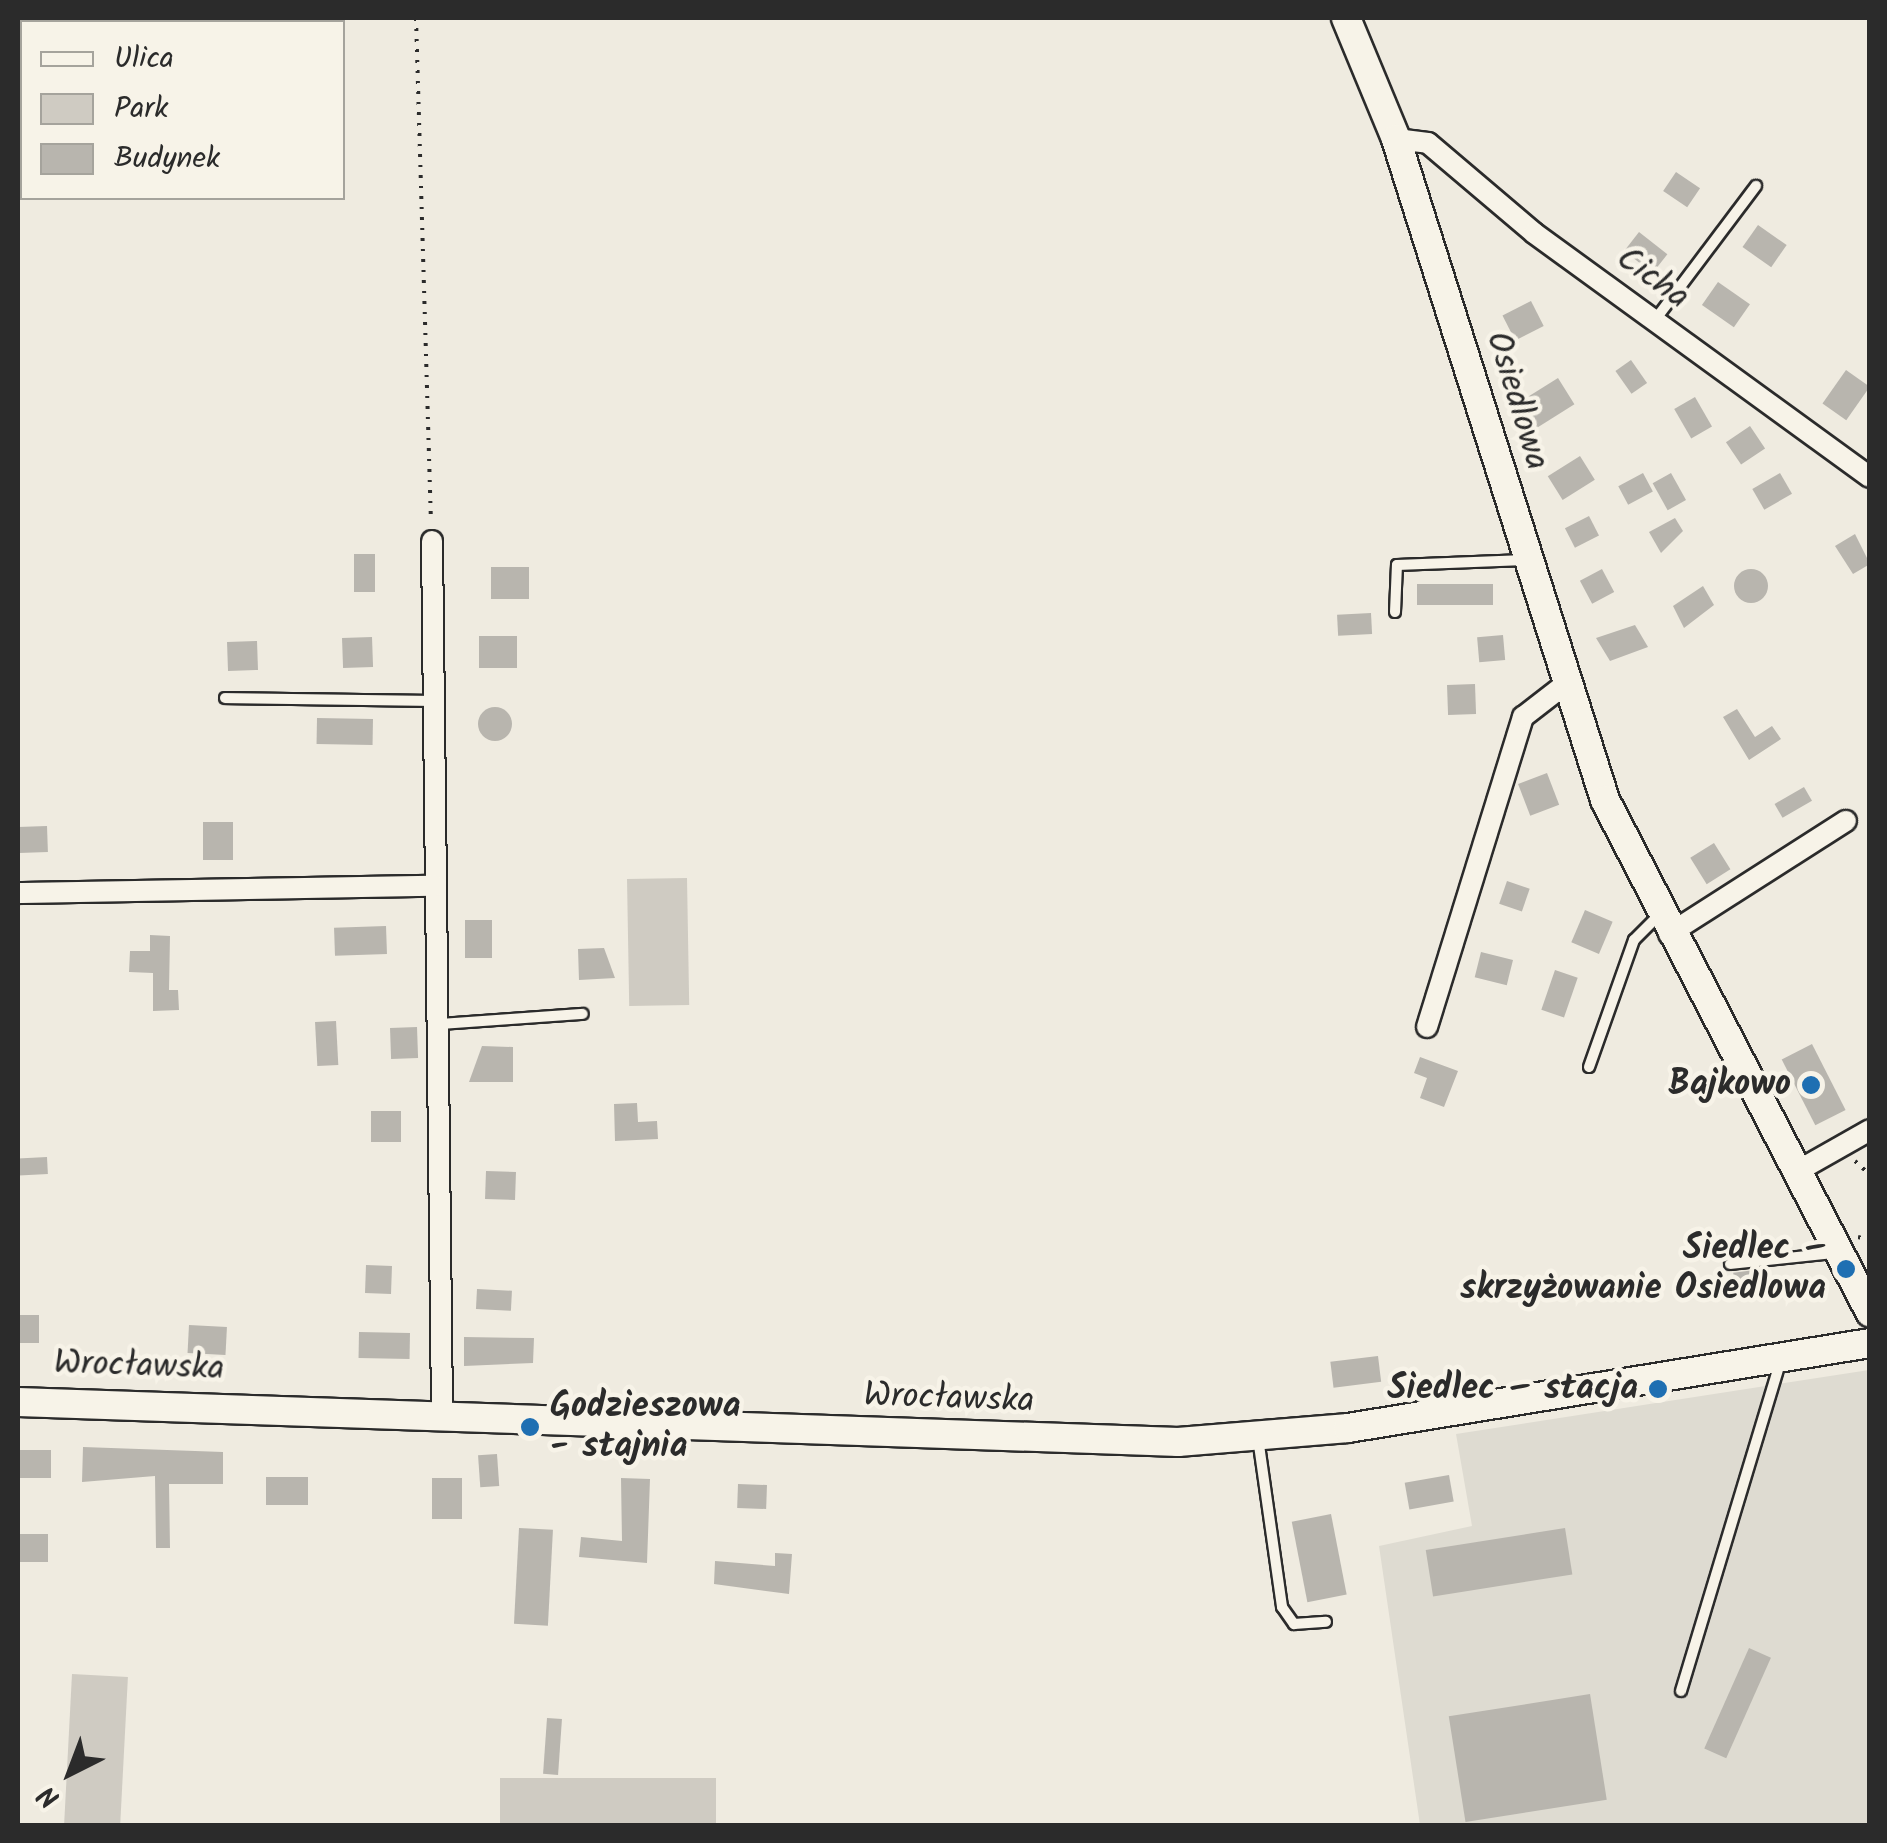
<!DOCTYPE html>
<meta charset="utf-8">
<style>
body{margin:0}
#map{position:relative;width:1887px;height:1843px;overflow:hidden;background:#efebe0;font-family:Kalam,sans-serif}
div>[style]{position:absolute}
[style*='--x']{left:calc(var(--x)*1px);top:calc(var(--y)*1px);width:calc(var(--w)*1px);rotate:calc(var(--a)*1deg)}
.built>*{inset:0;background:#dedbd1}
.green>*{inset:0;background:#cfcbc2;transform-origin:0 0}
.building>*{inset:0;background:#b8b5ae;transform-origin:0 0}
.round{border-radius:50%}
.path>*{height:4px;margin-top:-2px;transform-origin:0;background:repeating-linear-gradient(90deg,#2b2b2b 0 2.5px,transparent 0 10.5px)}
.roads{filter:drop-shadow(2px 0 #2b2b2b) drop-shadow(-2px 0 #2b2b2b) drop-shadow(0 2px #2b2b2b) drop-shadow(0 -2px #2b2b2b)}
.lane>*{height:10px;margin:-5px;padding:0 5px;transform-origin:5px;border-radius:5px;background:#f7f3e8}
.street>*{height:20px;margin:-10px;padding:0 10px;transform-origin:10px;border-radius:10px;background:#f7f3e8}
.secondary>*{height:28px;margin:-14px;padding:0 14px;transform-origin:14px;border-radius:14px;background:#f7f3e8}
.dots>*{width:28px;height:28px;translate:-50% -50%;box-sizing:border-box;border:5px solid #f7f3e8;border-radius:50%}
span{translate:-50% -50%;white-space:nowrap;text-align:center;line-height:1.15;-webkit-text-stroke:9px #f7f3e8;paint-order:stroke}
.street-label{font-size:35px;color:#2b2b2b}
.poi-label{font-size:35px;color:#2b2b2b;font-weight:700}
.right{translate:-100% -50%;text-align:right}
.left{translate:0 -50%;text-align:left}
.frame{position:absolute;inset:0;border:20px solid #2b2b2b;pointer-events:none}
.legend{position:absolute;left:20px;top:20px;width:325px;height:180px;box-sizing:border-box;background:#f7f3e8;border:2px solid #a5a39c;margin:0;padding:12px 18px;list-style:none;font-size:30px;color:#2b2b2b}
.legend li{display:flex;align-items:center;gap:20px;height:50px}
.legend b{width:50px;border:2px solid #a5a39c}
.north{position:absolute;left:20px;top:1723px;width:100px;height:100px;-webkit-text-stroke:8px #f7f3e8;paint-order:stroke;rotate:222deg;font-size:28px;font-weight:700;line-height:40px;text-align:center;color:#2b2b2b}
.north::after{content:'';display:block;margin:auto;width:35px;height:45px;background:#2b2b2b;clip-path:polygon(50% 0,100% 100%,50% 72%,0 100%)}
</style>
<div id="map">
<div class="built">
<div style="clip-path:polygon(1869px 1370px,1869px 1825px,1420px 1825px,1379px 1546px,1472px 1526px,1456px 1434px)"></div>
</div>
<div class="green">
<div style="left:687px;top:878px;width:127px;height:60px;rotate:89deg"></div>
<div style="left:72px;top:1674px;width:56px;height:151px;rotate:3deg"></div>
<div style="left:500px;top:1778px;width:216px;height:47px"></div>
</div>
<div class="building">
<div style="left:1676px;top:172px;width:29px;height:23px;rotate:34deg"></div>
<div style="left:1758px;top:225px;width:35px;height:27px;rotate:35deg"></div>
<div style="left:1639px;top:232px;width:36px;height:24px;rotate:38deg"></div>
<div style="left:1718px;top:282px;width:39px;height:28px;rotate:35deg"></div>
<div style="left:1531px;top:301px;width:28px;height:32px;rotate:63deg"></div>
<div style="left:1631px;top:360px;width:28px;height:19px;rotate:55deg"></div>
<div style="left:1846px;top:370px;width:29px;height:41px;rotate:35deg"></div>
<div style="left:1558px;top:378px;width:31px;height:45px;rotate:58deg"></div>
<div style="left:1695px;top:397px;width:34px;height:24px;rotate:60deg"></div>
<div style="left:1750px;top:426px;width:27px;height:29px;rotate:56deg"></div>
<div style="left:1580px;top:456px;width:28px;height:38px;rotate:58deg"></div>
<div style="left:1643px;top:473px;width:21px;height:28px;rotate:62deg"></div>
<div style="left:1671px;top:473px;width:31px;height:21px;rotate:61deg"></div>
<div style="left:1780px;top:473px;width:24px;height:32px;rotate:60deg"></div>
<div style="left:1589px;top:516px;width:22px;height:27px;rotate:63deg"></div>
<div style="clip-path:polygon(1675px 518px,1683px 531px,1661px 553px,1649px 532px)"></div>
<div style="clip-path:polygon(1855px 534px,1870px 564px,1853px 574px,1835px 546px)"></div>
<div style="left:354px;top:554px;width:21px;height:38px"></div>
<div style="left:491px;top:567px;width:38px;height:32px"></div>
<div class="round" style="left:1734px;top:569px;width:34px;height:34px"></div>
<div style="left:1602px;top:569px;width:26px;height:25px;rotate:62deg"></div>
<div style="left:1417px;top:584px;width:76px;height:21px"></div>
<div style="clip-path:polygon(1703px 586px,1714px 605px,1684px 628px,1673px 606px)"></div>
<div style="left:1371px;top:613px;width:21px;height:34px;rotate:87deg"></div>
<div style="clip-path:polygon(1635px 625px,1648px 647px,1610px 661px,1596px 638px)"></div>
<div style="left:1503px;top:635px;width:25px;height:26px;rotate:85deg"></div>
<div style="left:517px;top:636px;width:32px;height:38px;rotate:90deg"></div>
<div style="left:372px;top:637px;width:30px;height:30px;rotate:88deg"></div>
<div style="left:257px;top:641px;width:29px;height:30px;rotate:88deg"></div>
<div style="left:1475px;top:684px;width:30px;height:28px;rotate:88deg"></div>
<div class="round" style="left:478px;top:707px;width:34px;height:34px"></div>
<div style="clip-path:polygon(1737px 709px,1755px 737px,1772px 726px,1781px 739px,1749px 760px,1723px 717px)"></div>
<div style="left:317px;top:718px;width:56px;height:26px;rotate:1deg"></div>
<div style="left:1547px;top:773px;width:34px;height:31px;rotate:69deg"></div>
<div style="left:1804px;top:787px;width:16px;height:34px;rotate:60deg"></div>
<div style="left:203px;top:822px;width:30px;height:38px"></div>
<div style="left:47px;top:826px;width:26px;height:29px;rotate:88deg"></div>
<div style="left:1714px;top:843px;width:31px;height:28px;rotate:58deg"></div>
<div style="left:1507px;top:881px;width:24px;height:24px;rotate:19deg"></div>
<div style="left:1585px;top:910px;width:30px;height:35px;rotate:23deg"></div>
<div style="left:465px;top:920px;width:27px;height:38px"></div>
<div style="left:386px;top:926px;width:28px;height:52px;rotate:88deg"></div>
<div style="clip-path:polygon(150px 935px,170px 936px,169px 990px,178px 990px,179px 1010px,153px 1011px,153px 973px,129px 972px,130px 951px,150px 951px)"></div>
<div style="clip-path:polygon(604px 948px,615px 978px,579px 980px,578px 949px)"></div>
<div style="left:1481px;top:952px;width:33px;height:26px;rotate:14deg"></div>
<div style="left:1555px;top:970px;width:24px;height:42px;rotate:19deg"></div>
<div style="left:336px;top:1021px;width:44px;height:21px;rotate:87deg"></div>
<div style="left:417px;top:1027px;width:31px;height:27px;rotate:88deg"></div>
<div style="left:1812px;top:1044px;width:74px;height:34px;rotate:63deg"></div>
<div style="clip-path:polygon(482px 1046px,513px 1047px,513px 1082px,469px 1082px)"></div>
<div style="clip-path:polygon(1420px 1057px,1458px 1071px,1444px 1107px,1420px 1098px,1427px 1078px,1414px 1073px)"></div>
<div style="clip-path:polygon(637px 1103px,638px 1122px,657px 1121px,658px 1139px,615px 1141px,614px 1104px)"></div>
<div style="left:371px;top:1111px;width:30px;height:31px"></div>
<div style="left:47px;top:1157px;width:17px;height:29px;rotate:87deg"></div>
<div style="left:486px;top:1171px;width:30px;height:28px;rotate:2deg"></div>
<div style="left:366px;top:1265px;width:26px;height:28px;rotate:2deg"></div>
<div style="left:1763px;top:1269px;width:23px;height:30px;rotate:83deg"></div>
<div style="left:477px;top:1289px;width:35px;height:20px;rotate:3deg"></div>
<div style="left:18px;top:1315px;width:21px;height:28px"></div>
<div style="left:189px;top:1325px;width:38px;height:28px;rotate:3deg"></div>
<div style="left:359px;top:1332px;width:51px;height:26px;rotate:1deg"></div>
<div style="clip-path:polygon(464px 1337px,534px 1338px,533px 1363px,464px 1366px)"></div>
<div style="left:1378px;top:1356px;width:26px;height:48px;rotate:83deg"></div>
<div style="clip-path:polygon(83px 1447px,223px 1452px,223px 1484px,169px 1484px,170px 1548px,156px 1548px,155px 1476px,82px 1482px)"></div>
<div style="left:51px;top:1450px;width:28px;height:33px;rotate:90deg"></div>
<div style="left:497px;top:1454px;width:32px;height:19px;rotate:86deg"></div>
<div style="left:1449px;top:1475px;width:27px;height:45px;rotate:80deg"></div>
<div style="left:266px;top:1477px;width:42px;height:28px"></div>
<div style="left:432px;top:1478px;width:30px;height:41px"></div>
<div style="clip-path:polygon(621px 1478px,650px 1479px,647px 1563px,579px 1557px,581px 1537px,622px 1541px)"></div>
<div style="left:738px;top:1484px;width:29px;height:24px;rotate:2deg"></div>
<div style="left:1331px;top:1514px;width:82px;height:40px;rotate:79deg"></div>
<div style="left:519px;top:1528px;width:34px;height:96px;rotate:3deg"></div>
<div style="left:1565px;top:1528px;width:47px;height:141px;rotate:81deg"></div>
<div style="left:18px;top:1534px;width:30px;height:28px"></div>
<div style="clip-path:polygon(775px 1553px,792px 1554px,789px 1594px,714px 1584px,715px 1561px,775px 1566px)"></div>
<div style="left:1749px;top:1648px;width:24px;height:110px;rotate:24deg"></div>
<div style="left:1590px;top:1694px;width:107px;height:143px;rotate:81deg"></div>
<div style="left:547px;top:1718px;width:15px;height:56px;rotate:4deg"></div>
</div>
<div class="path">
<div style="--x:416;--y:18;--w:504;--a:88.3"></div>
<div style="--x:107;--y:22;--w:6;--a:-39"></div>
<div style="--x:18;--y:156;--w:10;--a:-66"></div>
<div style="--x:1855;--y:1161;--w:21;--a:43"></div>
<div style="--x:1858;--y:1237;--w:12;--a:14"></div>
</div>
<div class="roads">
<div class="lane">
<div style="--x:1655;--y:320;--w:168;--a:-53"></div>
<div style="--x:1395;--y:612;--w:47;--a:-87.6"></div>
<div style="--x:1397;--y:565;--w:128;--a:-2.2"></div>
<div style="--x:225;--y:698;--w:205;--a:0.8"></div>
<div style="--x:442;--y:1024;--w:141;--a:-4.1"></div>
<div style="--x:1589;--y:1067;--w:135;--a:-70.5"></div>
<div style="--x:1634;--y:940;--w:35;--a:-45"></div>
<div style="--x:1730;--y:1264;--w:106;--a:-6"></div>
<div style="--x:1258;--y:1438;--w:171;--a:81.9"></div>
<div style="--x:1282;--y:1607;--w:21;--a:55"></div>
<div style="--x:1294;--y:1624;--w:32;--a:-4"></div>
<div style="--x:1681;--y:1691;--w:349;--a:-73.2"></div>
</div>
<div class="street">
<div style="--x:1396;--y:139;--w:32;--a:7"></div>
<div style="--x:1428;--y:143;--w:139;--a:40.3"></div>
<div style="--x:1534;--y:233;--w:415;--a:36"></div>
<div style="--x:432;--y:541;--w:873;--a:89.34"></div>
<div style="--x:18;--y:893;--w:418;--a:-1"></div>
<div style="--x:1669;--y:934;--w:210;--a:-32.6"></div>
<div style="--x:1427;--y:1027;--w:325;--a:-72.8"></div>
<div style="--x:1523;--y:717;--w:51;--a:-37.8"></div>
<div style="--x:1794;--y:1173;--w:87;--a:-29.5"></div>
</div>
<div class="secondary">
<div style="--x:1346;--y:18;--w:131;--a:67.5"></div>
<div style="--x:1396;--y:139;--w:693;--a:72.45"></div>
<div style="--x:1605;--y:800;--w:577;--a:62.63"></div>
<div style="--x:18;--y:1402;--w:1161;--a:1.97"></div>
<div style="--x:1178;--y:1442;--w:171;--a:-4.7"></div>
<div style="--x:1348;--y:1428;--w:529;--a:-9.25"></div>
</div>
</div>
<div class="dots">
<div style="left:1811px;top:1085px;background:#1f6fb2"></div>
<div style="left:1846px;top:1269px;background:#1f6fb2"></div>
<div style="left:1658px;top:1389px;background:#1f6fb2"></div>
<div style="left:530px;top:1427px;background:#1f6fb2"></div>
</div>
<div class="street-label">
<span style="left:1652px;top:279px;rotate:36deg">Cicha</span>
<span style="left:1516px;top:401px;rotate:73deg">Osiedlowa</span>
<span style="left:139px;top:1367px;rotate:2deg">Wrocławska</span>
<span style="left:949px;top:1399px;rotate:2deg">Wrocławska</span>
</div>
<div class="poi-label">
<span class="right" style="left:1791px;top:1085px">Bajkowo</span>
<span class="right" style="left:1826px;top:1269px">Siedlec –<br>skrzyżowanie Osiedlowa</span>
<span class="right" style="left:1638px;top:1389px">Siedlec – stacja</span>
<span class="left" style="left:550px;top:1427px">Godzieszowa<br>- stajnia</span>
</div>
<div class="frame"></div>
<ul class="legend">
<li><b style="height:12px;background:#f7f3e8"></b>Ulica</li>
<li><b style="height:28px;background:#cfcbc2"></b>Park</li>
<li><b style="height:28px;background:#b8b5ae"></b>Budynek</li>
</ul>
<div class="north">N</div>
</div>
